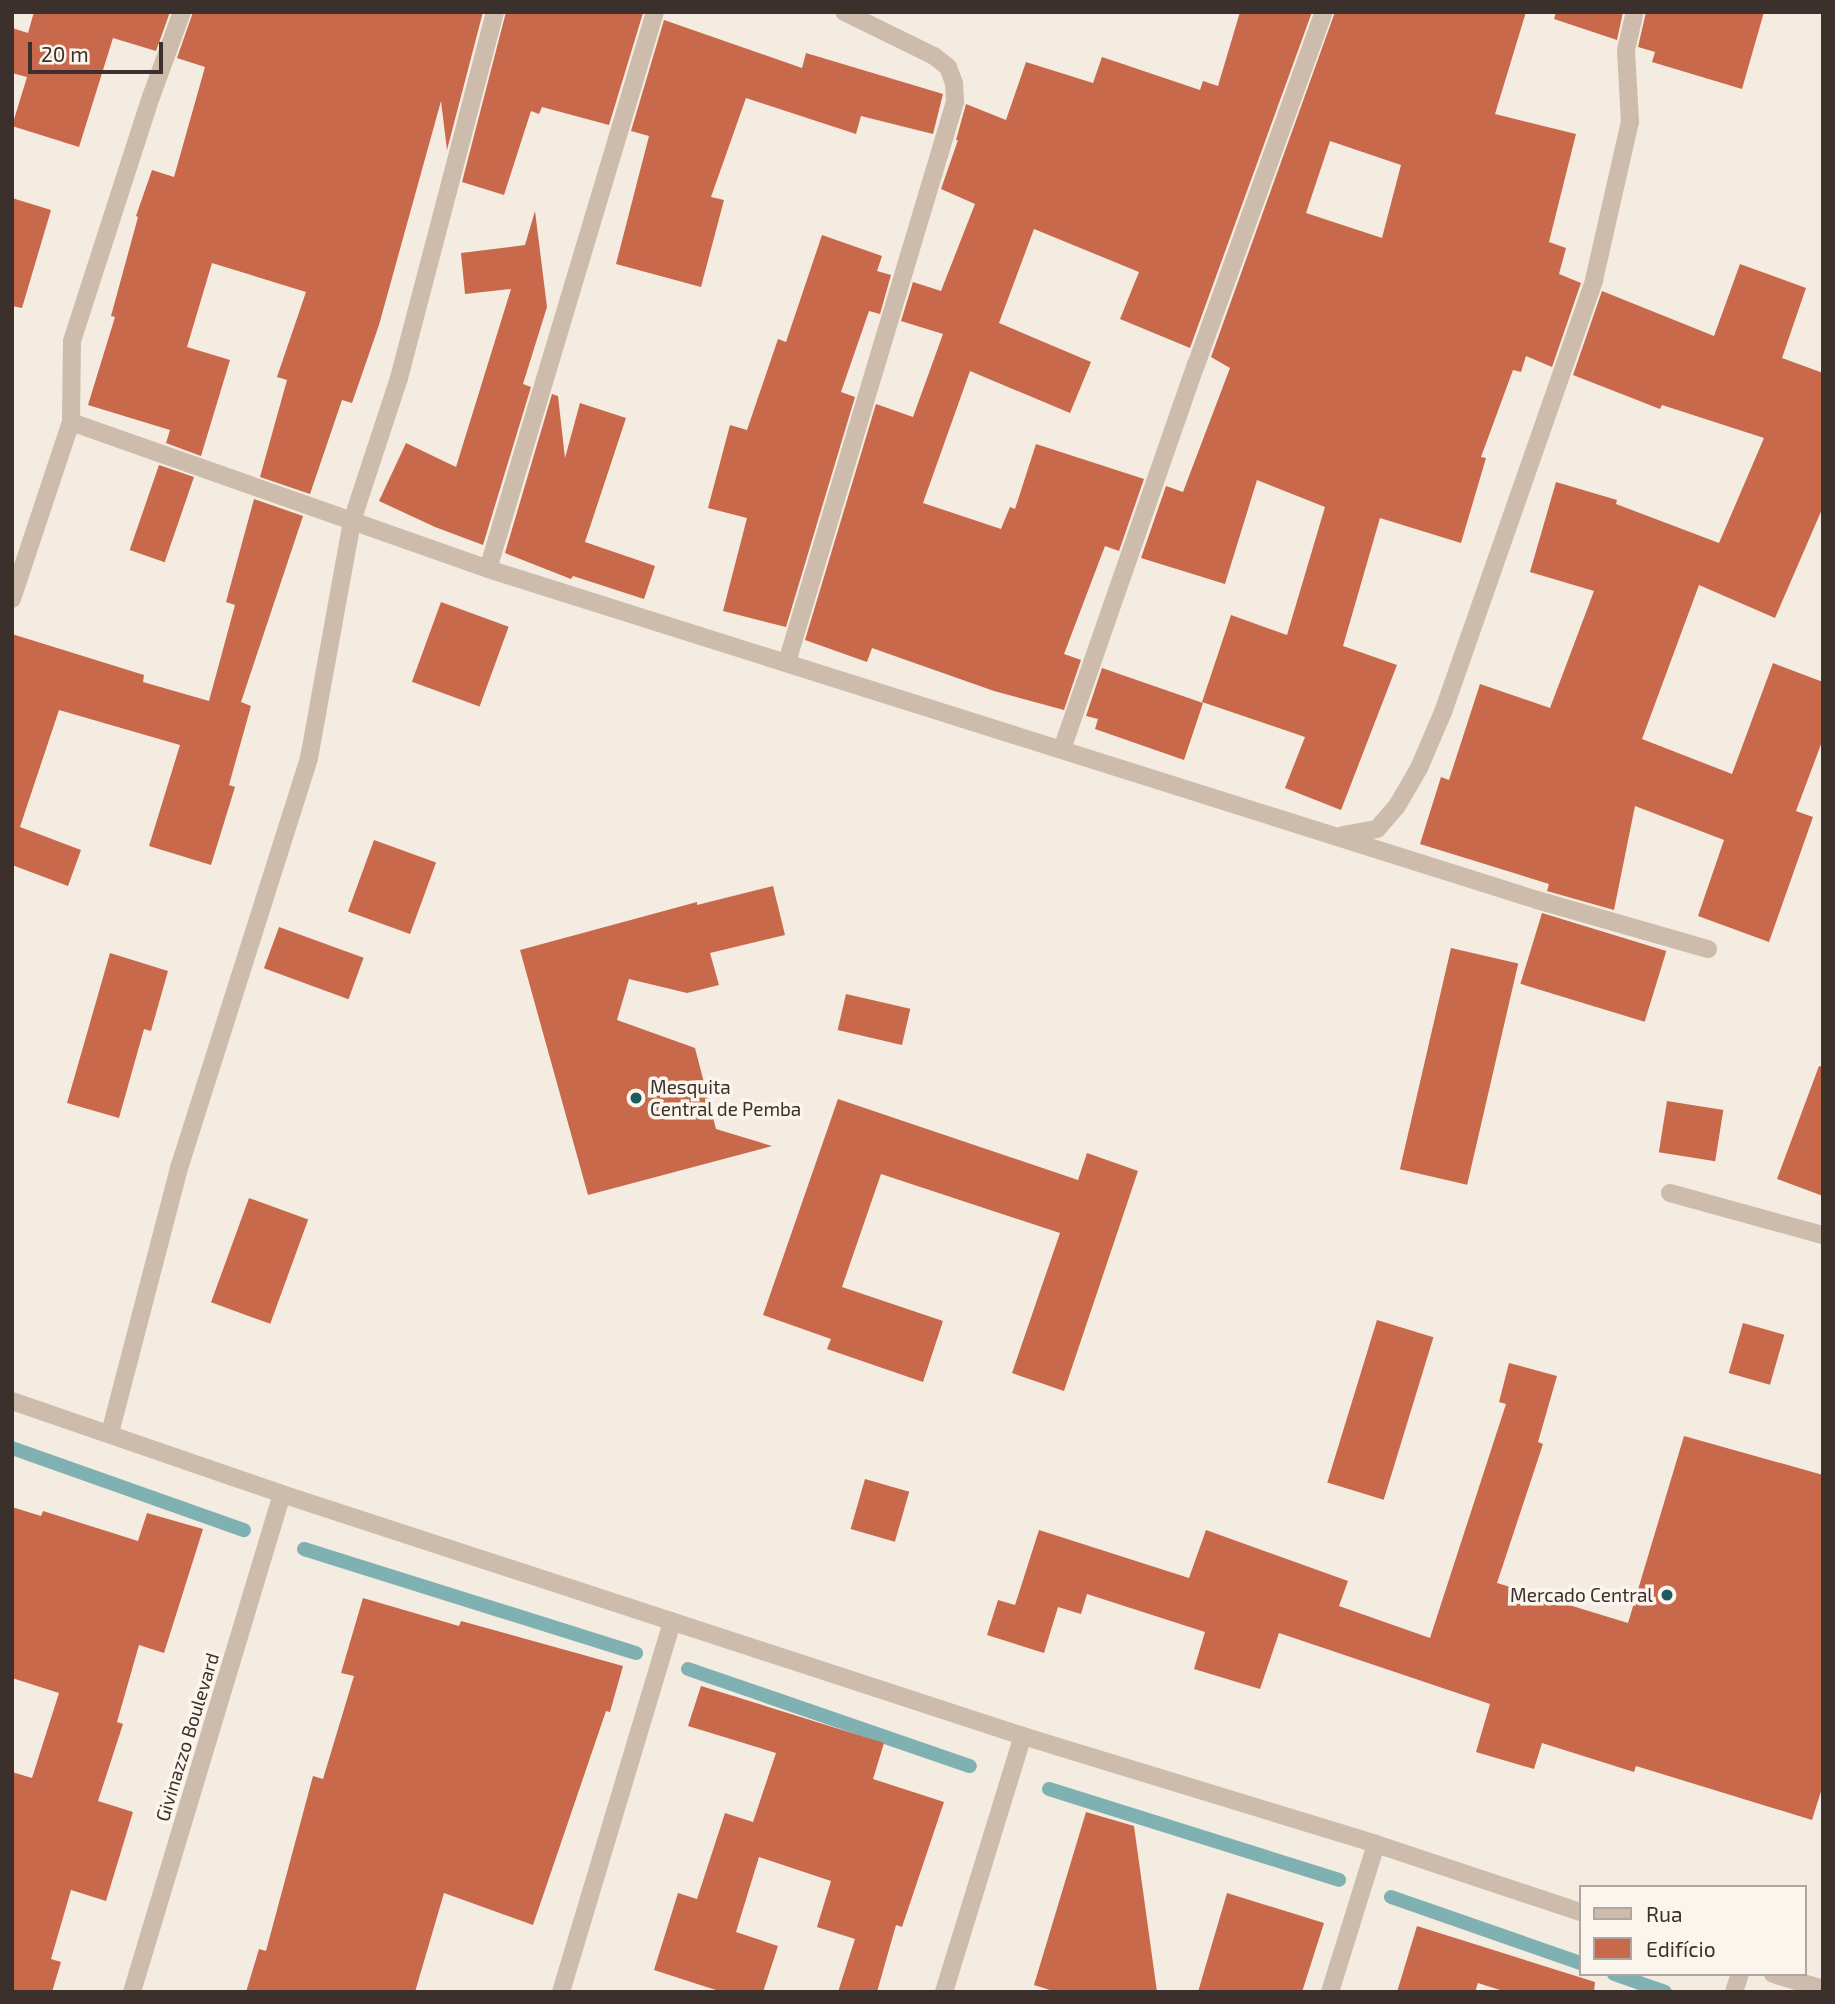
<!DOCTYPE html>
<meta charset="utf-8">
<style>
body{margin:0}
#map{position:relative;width:1835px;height:2004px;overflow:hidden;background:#f4ebe1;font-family:"Exo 2",sans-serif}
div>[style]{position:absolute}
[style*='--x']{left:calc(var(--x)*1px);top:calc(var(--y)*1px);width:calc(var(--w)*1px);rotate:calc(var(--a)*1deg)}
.stream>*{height:14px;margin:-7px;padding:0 7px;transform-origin:7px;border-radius:7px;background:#7fb0b2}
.building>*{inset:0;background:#c8694b;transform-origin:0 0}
.minor>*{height:18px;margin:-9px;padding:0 9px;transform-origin:9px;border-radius:9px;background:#cdbbac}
.tertiary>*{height:18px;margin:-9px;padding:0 9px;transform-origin:9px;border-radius:9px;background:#cdbbac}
.dots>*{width:19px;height:19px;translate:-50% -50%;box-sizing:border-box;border:4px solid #fbf5ee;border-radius:50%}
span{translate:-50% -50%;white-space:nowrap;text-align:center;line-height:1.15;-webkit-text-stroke:7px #fbf5ee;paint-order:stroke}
.poi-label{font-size:19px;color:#3b302b}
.left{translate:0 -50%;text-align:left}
.right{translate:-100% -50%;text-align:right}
.street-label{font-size:19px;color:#3b302b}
.frame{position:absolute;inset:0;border:14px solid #3b302b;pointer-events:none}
.legend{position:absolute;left:1579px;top:1885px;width:228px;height:91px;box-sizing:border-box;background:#fbf5ee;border:2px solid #aea6a0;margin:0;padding:9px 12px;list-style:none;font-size:21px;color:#3b302b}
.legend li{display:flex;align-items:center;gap:14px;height:35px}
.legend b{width:35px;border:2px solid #aea6a0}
.scale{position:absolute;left:28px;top:42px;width:135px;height:32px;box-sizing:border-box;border:4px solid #3b302b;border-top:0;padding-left:9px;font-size:21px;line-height:24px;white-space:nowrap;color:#3b302b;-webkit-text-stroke:5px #fbf5ee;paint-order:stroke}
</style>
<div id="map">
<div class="stream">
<div style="--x:12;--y:1448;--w:246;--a:19.5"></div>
<div style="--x:304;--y:1549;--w:348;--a:17.4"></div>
<div style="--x:688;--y:1669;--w:298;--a:19"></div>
<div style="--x:1049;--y:1789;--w:304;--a:17.4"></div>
<div style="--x:1391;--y:1897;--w:201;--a:19.2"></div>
<div style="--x:1614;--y:1974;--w:54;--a:19.4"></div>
</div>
<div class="building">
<div style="clip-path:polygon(34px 12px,170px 12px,156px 51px,113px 38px,79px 147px,12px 126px,27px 77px,12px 73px,12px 28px,28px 33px)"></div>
<div style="clip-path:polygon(193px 12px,483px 12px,447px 150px,441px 101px,379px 325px,352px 403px,342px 400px,310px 494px,260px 477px,287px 380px,277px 377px,306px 292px,212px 263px,187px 347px,230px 360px,201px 456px,166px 443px,170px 430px,88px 405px,115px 317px,111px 316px,138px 217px,136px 216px,152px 170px,174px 177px,205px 67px,177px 58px)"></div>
<div style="clip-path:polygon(506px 12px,643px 13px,609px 125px,542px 107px,539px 114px,531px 111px,504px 195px,462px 182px)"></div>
<div style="clip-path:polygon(1240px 12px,1312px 12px,1190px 348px,1120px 319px,1139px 272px,1034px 229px,999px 323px,1091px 362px,1070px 413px,970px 371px,923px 503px,1001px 529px,1010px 507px,1015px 509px,1036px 444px,1144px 479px,1119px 551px,1105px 546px,1064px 654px,1081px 660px,1064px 710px,994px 691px,872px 648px,867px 662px,805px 640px,876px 404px,913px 417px,943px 334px,901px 321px,913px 282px,941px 291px,975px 204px,941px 189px,958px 140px,956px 140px,966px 104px,1006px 120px,1026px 62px,1093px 83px,1102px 57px,1200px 90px,1203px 81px,1218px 86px)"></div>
<div style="clip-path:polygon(evenodd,1335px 12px,1526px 12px,1495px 114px,1576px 134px,1549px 242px,1566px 248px,1559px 274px,1581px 283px,1552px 367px,1526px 356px,1521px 372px,1513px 370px,1481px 457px,1486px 458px,1461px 543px,1380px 518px,1343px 646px,1397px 665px,1341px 810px,1285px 788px,1305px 737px,1202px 702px,1231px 615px,1287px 635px,1325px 507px,1257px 480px,1225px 584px,1141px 558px,1166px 486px,1183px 492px,1230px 368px,1211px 357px,1335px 12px,1330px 141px,1401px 165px,1382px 238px,1306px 213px,1330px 141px)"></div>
<div style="clip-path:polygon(1556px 12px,1623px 12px,1617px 40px,1554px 19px)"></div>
<div style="clip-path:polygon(1646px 12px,1764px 12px,1742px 89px,1652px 62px,1655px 52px,1638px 47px)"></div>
<div style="clip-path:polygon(664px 20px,802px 68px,806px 53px,943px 94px,933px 134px,861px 116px,856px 134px,746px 98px,711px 197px,724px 200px,701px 287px,616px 264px,649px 136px,631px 131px)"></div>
<div style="clip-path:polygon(12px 198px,51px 210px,22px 308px,12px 306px)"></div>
<div style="clip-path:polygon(535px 211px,547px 307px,523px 384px,531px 387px,483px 545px,435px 527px,379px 501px,406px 443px,456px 467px,511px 289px,465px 294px,461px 253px,525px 245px)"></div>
<div style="clip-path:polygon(822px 235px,882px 256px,877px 271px,891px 275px,880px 314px,869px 311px,841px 392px,855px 397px,786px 627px,723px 611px,747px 518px,708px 508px,730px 425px,747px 430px,778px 339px,786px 342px)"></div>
<div style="clip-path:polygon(1740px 264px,1806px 288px,1782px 358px,1823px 373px,1823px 507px,1775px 618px,1699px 585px,1642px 739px,1732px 774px,1773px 663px,1823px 682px,1823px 739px,1796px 811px,1813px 817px,1769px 942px,1698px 916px,1724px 840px,1635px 806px,1614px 910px,1547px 891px,1549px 884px,1420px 844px,1441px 777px,1449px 780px,1480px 684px,1550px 708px,1594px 591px,1530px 572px,1556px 482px,1617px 500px,1616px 504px,1719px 543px,1764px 438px,1662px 405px,1660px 409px,1573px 375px,1602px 291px,1714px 336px)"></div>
<div style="clip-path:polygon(552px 394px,558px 396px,565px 458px,580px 403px,626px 418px,585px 542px,655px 566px,644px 599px,573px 576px,571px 579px,505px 553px)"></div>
<div style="left:159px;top:465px;width:37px;height:90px;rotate:19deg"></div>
<div style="clip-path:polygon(254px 499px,303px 516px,241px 702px,251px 706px,229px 785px,235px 787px,211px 865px,149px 846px,180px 745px,59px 710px,20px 827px,81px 850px,68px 886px,12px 865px,12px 634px,144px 675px,143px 682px,209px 701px,235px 605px,226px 602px)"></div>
<div style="left:441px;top:602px;width:72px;height:85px;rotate:20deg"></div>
<div style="clip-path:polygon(1102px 668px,1203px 703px,1184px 760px,1095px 729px,1098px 719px,1086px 716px)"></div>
<div style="left:374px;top:840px;width:66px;height:76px;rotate:20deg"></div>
<div style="clip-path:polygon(773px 886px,785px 935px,710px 953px,719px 985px,687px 993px,629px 979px,617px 1020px,695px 1048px,716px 1129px,772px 1146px,588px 1195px,520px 950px,697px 902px,697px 905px)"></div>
<div style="left:1542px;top:913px;width:130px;height:74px;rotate:17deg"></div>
<div style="left:279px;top:927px;width:90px;height:44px;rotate:20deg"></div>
<div style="left:1451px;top:948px;width:69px;height:227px;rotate:13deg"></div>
<div style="clip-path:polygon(110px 953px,168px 971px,151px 1031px,144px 1029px,119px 1118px,67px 1103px)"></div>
<div style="left:846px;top:994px;width:66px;height:37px;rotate:13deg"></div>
<div style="clip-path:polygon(1819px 1066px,1823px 1067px,1823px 1196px,1777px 1179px)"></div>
<div style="clip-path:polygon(838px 1099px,1078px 1180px,1087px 1153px,1138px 1171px,1064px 1391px,1012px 1373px,1060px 1233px,881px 1174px,842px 1287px,943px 1321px,923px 1382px,827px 1349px,831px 1339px,763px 1315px)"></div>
<div style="left:1667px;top:1101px;width:57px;height:52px;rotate:9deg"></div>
<div style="left:249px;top:1198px;width:63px;height:111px;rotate:20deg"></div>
<div style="left:1377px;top:1320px;width:59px;height:170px;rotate:17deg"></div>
<div style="left:1743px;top:1323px;width:43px;height:52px;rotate:16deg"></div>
<div style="clip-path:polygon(1509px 1363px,1557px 1376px,1538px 1442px,1543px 1444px,1497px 1583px,1628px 1623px,1684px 1436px,1823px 1475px,1823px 1785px,1812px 1820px,1636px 1766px,1634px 1772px,1542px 1743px,1534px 1769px,1476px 1752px,1490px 1704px,1279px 1633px,1260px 1689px,1194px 1669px,1205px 1632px,1087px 1594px,1081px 1614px,1058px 1607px,1044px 1653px,987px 1635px,998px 1600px,1015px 1605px,1039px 1530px,1189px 1578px,1206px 1530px,1348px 1581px,1339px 1606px,1430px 1638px,1506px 1404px,1499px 1402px)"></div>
<div style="left:865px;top:1479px;width:46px;height:52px;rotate:16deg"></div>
<div style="clip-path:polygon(12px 1507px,41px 1516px,43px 1511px,138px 1541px,147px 1513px,203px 1529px,164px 1653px,139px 1645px,117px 1722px,123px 1724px,98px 1801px,133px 1812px,106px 1901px,71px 1890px,51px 1959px,61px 1962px,52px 1992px,12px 1992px,12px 1772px,32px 1778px,59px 1693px,12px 1678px)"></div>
<div style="clip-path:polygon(363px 1598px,459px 1626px,461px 1621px,623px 1666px,610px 1712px,606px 1711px,533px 1925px,444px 1893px,415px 1992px,246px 1992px,259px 1949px,266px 1951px,313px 1776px,323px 1779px,354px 1676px,341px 1673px)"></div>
<div style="clip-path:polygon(701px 1686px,884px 1743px,873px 1779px,944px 1802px,902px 1927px,896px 1925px,877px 1992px,838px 1992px,855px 1939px,817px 1927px,831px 1881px,759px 1857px,736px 1932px,778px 1946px,763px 1992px,722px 1992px,654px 1970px,678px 1893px,697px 1899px,725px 1813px,753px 1822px,776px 1753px,688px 1726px)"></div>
<div style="clip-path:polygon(1086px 1812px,1134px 1826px,1157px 1992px,1056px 1992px,1034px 1985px)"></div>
<div style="clip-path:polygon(1227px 1893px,1324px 1923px,1302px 1992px,1198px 1992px)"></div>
<div style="clip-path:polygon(1417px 1926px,1595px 1982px,1594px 1992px,1506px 1992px,1478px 1983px,1475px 1992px,1397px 1992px)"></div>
</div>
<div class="minor">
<div style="--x:71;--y:422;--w:298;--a:19.4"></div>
<div style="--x:352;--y:521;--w:151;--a:-71.8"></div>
<div style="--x:399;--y:378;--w:378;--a:-75.3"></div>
<div style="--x:488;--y:569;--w:1100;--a:17.51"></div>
<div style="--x:1537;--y:900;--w:178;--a:16"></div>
<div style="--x:12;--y:599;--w:187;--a:-71.6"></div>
<div style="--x:71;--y:422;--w:81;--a:-89.3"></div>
<div style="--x:72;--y:341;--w:256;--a:-72.1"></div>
<div style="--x:151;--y:97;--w:90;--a:-70"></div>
<div style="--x:787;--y:662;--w:585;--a:-73.3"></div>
<div style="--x:955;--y:102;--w:19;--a:-93"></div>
<div style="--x:954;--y:83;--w:17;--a:-111"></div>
<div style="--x:948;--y:67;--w:18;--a:-142"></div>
<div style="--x:934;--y:56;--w:100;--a:-153.9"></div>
<div style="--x:1062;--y:749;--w:407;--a:-70.8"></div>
<div style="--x:1196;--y:365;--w:375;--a:-70.1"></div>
<div style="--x:1343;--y:835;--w:35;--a:-10"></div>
<div style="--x:1377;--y:829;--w:30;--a:-49"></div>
<div style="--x:1397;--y:806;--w:44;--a:-59.9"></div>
<div style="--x:1419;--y:768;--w:61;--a:-66.8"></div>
<div style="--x:1443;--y:712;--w:458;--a:-70.7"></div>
<div style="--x:1594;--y:280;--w:162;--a:-77.2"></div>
<div style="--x:1630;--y:122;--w:72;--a:-93.2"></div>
<div style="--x:1626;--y:50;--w:39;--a:-77"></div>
<div style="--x:1670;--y:1193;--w:159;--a:15.4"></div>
<div style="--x:110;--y:1433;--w:277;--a:-75.4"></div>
<div style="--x:180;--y:1165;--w:427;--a:-72.4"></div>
<div style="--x:309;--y:758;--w:241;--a:-79.7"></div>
<div style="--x:352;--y:521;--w:144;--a:19.4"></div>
<div style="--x:488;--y:569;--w:581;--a:-73.31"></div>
<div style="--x:132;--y:1992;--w:520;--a:-73.24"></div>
<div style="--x:561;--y:1992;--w:387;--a:-73.3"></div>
<div style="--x:944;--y:1992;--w:268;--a:-72.9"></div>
<div style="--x:1330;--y:1992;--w:155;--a:-72.7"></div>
<div style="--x:1734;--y:1992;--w:19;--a:-72"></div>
</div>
<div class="tertiary">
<div style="--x:12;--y:1401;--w:286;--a:19"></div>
<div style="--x:282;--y:1494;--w:780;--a:18.09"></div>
<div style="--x:1023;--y:1736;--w:369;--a:17"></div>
<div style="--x:1376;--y:1844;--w:216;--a:18.4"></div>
<div style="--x:1773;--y:1974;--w:52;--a:16.7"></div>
</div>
<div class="dots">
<div style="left:636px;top:1098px;background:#1f5a5e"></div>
<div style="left:1667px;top:1595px;background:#1f5a5e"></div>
</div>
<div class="poi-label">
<span class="left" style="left:650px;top:1098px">Mesquita<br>Central de Pemba</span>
<span class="right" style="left:1653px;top:1595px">Mercado Central</span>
</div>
<div class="street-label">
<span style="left:187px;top:1737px;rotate:-73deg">Givinazzo Boulevard</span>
</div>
<div class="frame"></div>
<ul class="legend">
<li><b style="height:9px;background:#cdbbac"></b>Rua</li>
<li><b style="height:19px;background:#c8694b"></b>Edifício</li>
</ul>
<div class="scale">20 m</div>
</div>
